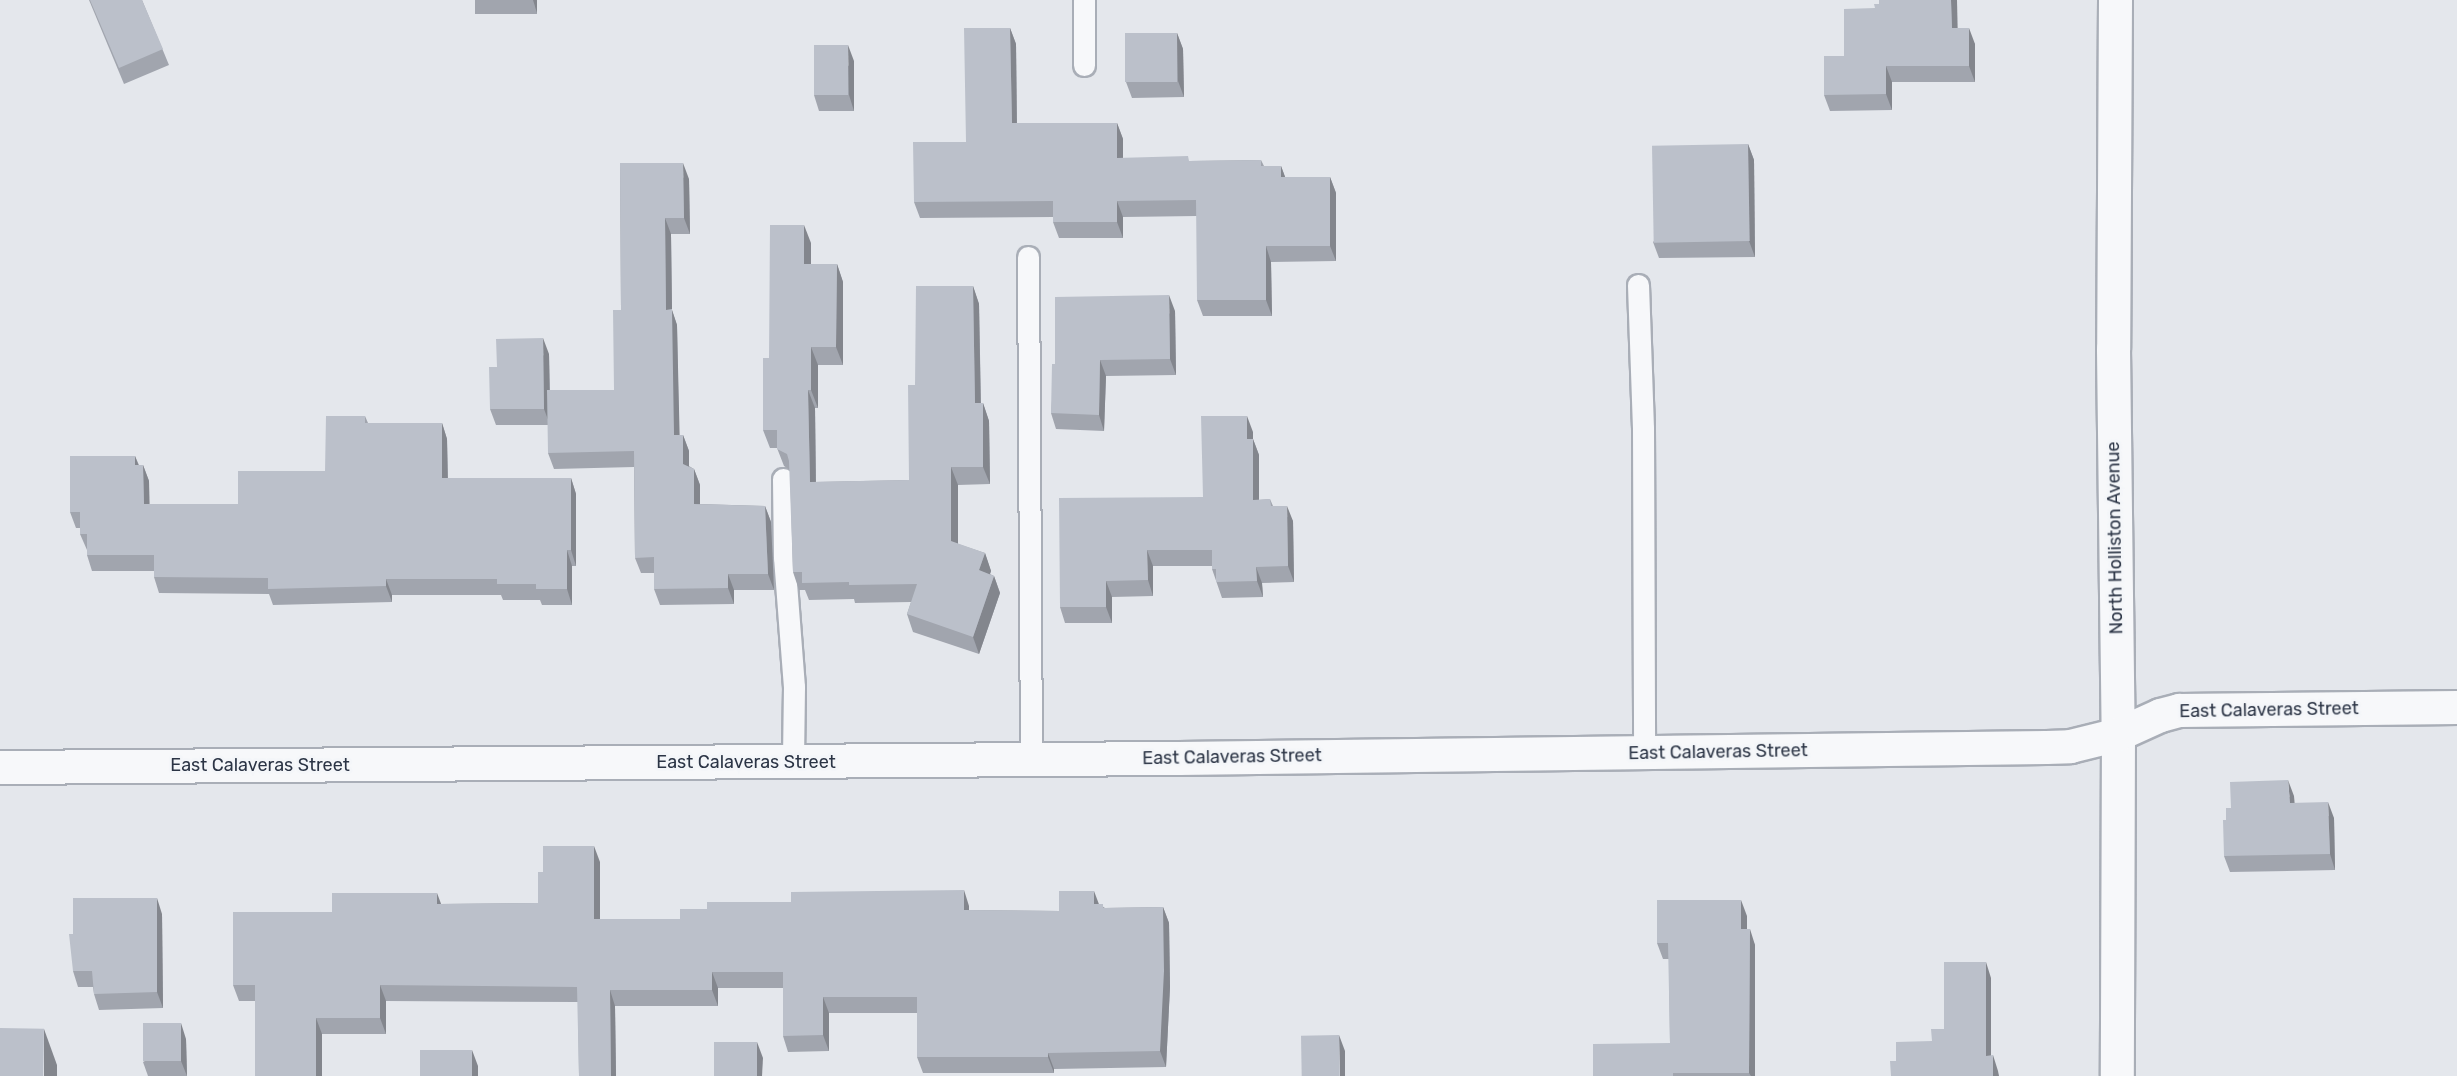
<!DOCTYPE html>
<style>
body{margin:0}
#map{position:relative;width:2457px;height:1076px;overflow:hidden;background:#e4e7ec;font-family:Rubik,sans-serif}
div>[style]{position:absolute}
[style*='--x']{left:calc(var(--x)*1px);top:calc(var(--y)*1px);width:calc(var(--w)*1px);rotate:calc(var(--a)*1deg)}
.roads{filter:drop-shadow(2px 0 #a9aeb7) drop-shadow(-2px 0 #a9aeb7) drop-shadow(0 2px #a9aeb7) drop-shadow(0 -2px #a9aeb7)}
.service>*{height:21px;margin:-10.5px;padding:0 10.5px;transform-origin:10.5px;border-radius:10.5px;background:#f7f8fa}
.minor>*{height:33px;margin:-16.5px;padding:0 16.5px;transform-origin:16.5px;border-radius:16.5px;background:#f7f8fa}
.wall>*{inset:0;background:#a1a5ae;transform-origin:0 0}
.shaded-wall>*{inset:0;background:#83868d}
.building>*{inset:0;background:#bbc0ca;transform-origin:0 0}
span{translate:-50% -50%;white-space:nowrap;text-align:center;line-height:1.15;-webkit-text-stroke:6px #f4f6f9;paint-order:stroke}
.street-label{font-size:18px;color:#2b3445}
</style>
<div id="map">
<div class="roads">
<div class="service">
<div style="--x:1084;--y:0;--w:65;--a:90"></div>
<div style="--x:1028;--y:257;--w:503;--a:89.66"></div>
<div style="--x:1638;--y:285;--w:143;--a:88"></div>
<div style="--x:1643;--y:428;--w:325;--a:89.8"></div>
<div style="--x:783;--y:479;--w:78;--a:89.3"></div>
<div style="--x:784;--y:557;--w:130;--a:85.6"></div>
<div style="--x:794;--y:687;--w:74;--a:90.8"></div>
</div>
<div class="minor">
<div style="--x:2115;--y:0;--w:349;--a:90.3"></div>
<div style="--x:2113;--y:349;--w:385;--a:89.3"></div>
<div style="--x:2118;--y:734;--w:342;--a:90.2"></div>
<div style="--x:0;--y:767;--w:1178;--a:-0.44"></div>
<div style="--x:1178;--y:758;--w:868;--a:-0.73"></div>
<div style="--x:2046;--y:747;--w:24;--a:-2"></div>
<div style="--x:2070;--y:746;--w:49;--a:-14"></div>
<div style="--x:2118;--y:734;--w:46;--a:-24.3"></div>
<div style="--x:2160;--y:715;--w:20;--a:-15"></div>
<div style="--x:2179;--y:710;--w:278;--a:-0.6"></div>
</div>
</div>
<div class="wall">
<div style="clip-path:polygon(89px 0,142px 0,169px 65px,124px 84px)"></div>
<div style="left:475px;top:0;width:62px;height:14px"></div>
<div style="clip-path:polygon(1879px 0,1957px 0,1957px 28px,1975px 44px,1975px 82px,1892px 82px,1892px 110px,1830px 111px,1824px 95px,1844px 56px,1875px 8px,1879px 4px)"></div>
<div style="clip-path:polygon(1010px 28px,1016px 44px,1017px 123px,1117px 123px,1123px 139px,1123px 158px,1190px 161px,1261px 160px,1264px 166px,1281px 166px,1285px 177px,1330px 177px,1336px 193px,1336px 261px,1271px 262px,1272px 316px,1203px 316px,1197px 300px,1197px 216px,1123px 217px,1123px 238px,1059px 238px,1053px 222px,1053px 217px,920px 218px,914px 202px,966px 142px)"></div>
<div style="clip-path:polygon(1177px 33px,1183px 49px,1184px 97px,1132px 98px,1126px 82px)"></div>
<div style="clip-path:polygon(854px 61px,854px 111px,819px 111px,814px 95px)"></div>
<div style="clip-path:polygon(1748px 144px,1754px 160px,1755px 257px,1659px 258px,1653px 242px)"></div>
<div style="clip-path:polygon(620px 163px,689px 179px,690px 234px,671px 234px,672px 310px,677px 325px,679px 435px,683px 435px,689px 451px,689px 466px,694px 469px,700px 485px,700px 504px,765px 506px,771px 522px,774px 590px,734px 590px,734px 604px,660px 605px,654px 589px,654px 573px,641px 573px,635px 558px,634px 467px,554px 469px,548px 453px,548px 425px,496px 425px,490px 409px,497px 367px,549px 354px,550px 390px,614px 390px,621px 310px)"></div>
<div style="clip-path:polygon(811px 243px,811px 264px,837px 264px,843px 282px,843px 365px,818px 365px,818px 408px,815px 408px,816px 482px,909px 480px,915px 385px,973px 286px,979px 304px,981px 403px,983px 403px,989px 421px,990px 484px,958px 485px,958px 544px,985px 553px,991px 571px,990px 574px,994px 576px,1000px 593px,979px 654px,913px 632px,907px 614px,911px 602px,855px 603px,854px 599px,809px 600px,805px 590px,799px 590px,793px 572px,790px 470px,784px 466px,777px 448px,770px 448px,763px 430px,769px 358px)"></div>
<div style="clip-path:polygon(1175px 311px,1176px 375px,1106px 376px,1104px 431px,1056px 429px,1051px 413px,1055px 364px)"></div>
<div style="clip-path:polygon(365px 416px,368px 423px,442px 423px,447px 439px,448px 478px,571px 478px,576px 494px,576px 566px,572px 566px,572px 605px,542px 605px,540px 600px,503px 600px,501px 595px,392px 595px,392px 602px,273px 605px,269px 594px,159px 593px,154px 577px,154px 571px,92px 571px,87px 555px,87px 550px,80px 534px,80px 528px,76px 528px,70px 512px,135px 456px,139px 465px,143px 465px,149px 481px,149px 504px,238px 504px,325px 471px)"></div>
<div style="clip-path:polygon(1253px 432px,1253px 439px,1259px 455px,1259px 500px,1270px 499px,1273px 506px,1293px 521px,1294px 582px,1262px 583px,1263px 597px,1222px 598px,1212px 569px,1212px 566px,1153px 566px,1153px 596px,1112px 597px,1112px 623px,1065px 623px,1060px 607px,1203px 497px)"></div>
<div style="clip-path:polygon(2294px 796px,2294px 803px,2334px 818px,2335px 870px,2230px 872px,2224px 856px,2226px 820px,2231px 808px)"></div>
<div style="clip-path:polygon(600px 862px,600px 919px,680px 919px,969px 906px,969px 910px,1059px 911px,1099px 904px,1105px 908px,1163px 907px,1169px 923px,1170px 987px,1166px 1067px,1054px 1069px,1054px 1073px,923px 1073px,917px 1057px,917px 1013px,829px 1013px,829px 1051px,788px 1052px,783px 1036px,783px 988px,718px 988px,718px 1006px,615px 1006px,616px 1076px,579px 1076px,578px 1002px,386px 1001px,386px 1034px,322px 1034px,322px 1076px,255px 1001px,239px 1001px,233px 985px,332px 912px,441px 904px,538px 903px,543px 872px)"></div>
<div style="clip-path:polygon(162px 914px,163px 1008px,99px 1010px,94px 994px,93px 987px,78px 987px,73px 971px,73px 934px)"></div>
<div style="clip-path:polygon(1747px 916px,1747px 929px,1755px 945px,1755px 1076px,1593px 1076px,1670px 1043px,1669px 959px,1663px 959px,1657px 943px)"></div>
<div style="clip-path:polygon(186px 1039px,187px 1076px,148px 1076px,143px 1062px)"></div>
</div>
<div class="shaded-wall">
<div style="clip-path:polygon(533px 0,537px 0,537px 13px)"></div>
<div style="clip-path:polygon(1951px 0,1957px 0,1958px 44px,1952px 28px)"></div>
<div style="clip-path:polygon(1010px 28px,1016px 44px,1017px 139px,1012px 123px)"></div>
<div style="clip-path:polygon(1969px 28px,1975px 44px,1975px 82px,1969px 66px)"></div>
<div style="clip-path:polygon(1177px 33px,1183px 49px,1184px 97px,1178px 81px)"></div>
<div style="clip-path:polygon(848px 45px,854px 61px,854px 111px,849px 95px)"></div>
<div style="clip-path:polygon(1886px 66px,1892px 82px,1892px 110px,1886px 94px)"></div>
<div style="clip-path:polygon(1117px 123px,1123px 139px,1123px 174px,1117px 158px)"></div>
<div style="clip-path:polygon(1748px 144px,1754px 160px,1755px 257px,1749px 241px)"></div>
<div style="clip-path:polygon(683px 163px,689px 179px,690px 234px,684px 218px)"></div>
<div style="clip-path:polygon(1281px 166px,1287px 182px,1281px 177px)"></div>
<div style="clip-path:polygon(1330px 177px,1336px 193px,1336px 261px,1330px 246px)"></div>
<div style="clip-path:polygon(1117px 201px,1123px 217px,1123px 238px,1117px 222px)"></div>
<div style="clip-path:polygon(665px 218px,671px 234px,672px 310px,677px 325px,680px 451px,674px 435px,666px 310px)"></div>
<div style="clip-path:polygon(804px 225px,811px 243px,811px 282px,804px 264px)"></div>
<div style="clip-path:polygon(1266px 246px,1271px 262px,1272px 316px,1266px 300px)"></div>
<div style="clip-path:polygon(837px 264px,843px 282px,843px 365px,836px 347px)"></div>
<div style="clip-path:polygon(973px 286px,979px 304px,981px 421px,975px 403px)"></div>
<div style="clip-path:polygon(1169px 295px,1175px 311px,1176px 375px,1170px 359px)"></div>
<div style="clip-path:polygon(543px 338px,549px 354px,550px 425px,544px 409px)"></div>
<div style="clip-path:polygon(811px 347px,818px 365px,818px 408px,811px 390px)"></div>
<div style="clip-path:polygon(1100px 360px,1106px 376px,1104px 431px,1099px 415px)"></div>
<div style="clip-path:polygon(808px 390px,815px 408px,816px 500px,810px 482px)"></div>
<div style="clip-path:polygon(983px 403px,989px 421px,990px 484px,983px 467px)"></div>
<div style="clip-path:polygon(1247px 416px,1253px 432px,1253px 455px,1247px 439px)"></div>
<div style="clip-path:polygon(442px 423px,447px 439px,448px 494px,442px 478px)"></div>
<div style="clip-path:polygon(683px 435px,689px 451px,689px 480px,683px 464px)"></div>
<div style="clip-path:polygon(1253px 439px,1259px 455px,1259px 516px,1253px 500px)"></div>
<div style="clip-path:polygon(135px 456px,141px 472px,135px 465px)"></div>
<div style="clip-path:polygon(143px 465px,149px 481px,150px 520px,144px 504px)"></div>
<div style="clip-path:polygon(951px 467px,958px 485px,958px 559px,951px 541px)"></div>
<div style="clip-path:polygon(694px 469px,700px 485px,700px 520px,694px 504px)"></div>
<div style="clip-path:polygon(571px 478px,576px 494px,576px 566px,571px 550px)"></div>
<div style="clip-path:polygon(765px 506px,771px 522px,774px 590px,768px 574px)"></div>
<div style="clip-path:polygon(1287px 506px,1293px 521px,1294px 582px,1288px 566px)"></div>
<div style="clip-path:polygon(567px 550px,572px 566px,572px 605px,567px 589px)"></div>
<div style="clip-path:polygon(1147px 550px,1153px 566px,1153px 596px,1148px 580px)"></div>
<div style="clip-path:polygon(985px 553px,991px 571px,985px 588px,979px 570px)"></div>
<div style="clip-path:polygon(1256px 567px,1262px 583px,1263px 597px,1257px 581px)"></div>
<div style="clip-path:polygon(728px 574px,734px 590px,734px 604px,728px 588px)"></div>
<div style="clip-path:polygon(994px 576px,1000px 593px,979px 654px,973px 637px)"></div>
<div style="clip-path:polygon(386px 579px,392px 595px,392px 602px,386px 586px)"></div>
<div style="clip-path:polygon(1106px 581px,1112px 597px,1112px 623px,1106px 607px)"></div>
<div style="clip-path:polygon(2288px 780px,2294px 796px,2296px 819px,2290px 803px)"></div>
<div style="clip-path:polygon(2328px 802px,2334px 818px,2335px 870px,2330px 854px)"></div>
<div style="clip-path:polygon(594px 846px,600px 862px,600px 935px,594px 919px)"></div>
<div style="clip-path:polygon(964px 890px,969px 906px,969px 926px,964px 910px)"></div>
<div style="clip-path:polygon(1094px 891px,1100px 907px,1094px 904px)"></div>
<div style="clip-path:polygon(437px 893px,443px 909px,437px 904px)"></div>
<div style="clip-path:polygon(157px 898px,162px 914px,163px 1008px,157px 992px)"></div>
<div style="clip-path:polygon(1741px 900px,1747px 916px,1747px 945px,1741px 929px)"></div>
<div style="clip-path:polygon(1163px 907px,1169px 923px,1170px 987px,1166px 1067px,1160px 1051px)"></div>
<div style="clip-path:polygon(1750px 929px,1755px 945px,1755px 1076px,1751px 1076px,1749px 1073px)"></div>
<div style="clip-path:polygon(1986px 962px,1991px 978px,1991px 1072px,1986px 1056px)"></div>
<div style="clip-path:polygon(712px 972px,718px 988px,718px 1006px,712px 990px)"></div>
<div style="clip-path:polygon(380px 985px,386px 1001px,386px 1034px,380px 1018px)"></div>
<div style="clip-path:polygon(610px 990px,615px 1006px,616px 1076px,611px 1076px)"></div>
<div style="clip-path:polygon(823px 997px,829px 1013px,829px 1051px,823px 1035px)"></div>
<div style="clip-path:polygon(316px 1018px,322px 1034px,322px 1076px,316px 1076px)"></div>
<div style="clip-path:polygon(181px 1023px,186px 1039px,187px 1076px,181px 1061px)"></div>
<div style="clip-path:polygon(44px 1029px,57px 1065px,57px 1076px,44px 1076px)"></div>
<div style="clip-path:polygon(1339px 1035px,1345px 1051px,1345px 1076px,1340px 1076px)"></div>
<div style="clip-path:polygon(757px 1042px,763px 1058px,762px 1076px,756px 1076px)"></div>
<div style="clip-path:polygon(472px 1050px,478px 1066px,478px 1076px,472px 1076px)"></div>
<div style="clip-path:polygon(1048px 1053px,1054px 1069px,1054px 1073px,1048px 1057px)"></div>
<div style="clip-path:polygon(1993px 1055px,1998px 1071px,1999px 1076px,1993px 1076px)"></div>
</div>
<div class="building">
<div style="clip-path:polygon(90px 0,142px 0,163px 49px,119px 68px)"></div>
<div style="clip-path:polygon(1879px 0,1951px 0,1952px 28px,1969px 28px,1969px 66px,1886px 66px,1886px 94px,1824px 95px,1824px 56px,1844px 56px,1844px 9px,1875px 8px,1874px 4px,1879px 4px)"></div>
<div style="clip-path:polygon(964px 28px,1010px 28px,1012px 123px,1117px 123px,1117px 158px,1188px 156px,1189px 161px,1261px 160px,1261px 166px,1281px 166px,1281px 177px,1330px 177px,1330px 246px,1266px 246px,1266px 300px,1197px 300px,1196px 200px,1117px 201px,1117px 222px,1053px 222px,1053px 201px,914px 202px,913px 142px,966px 142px)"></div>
<div style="left:1125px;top:33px;width:52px;height:49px"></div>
<div style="left:814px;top:45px;width:34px;height:50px"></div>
<div style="left:1748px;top:144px;width:97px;height:96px;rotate:89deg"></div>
<div style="clip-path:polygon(620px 163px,683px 163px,684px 218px,665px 218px,666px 310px,672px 309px,674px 435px,683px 435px,683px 464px,694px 469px,694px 504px,765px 506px,768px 574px,728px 574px,728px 588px,654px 589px,654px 557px,635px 558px,634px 451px,548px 453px,547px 390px,614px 390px,613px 310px,621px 310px)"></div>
<div style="clip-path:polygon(770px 225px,804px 225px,804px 264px,837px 264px,836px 347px,811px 347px,811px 390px,808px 390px,810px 482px,909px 480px,908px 385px,915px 385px,916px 286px,973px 286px,975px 403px,983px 403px,983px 467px,951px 467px,951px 541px,985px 553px,979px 570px,994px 576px,973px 637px,907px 614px,917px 584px,849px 585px,849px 582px,802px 583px,802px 572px,793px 572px,789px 461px,787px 454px,777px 449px,777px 430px,763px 430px,763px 358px,769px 358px)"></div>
<div style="clip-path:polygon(1169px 295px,1170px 359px,1100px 360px,1099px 415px,1051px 413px,1052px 364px,1055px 364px,1055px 297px)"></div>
<div style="clip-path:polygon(543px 338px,544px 409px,490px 409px,489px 367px,497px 367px,496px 339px)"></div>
<div style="clip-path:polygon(326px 416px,365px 416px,365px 423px,442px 423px,442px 478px,571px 478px,571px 550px,567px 550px,567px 589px,536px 589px,536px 584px,497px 584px,497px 579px,386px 579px,386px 586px,268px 589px,268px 578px,154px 577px,154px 555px,87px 555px,87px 534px,80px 534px,80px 512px,70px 512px,70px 456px,135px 456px,135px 465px,143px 465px,144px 504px,238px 504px,238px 471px,325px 471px)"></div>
<div style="clip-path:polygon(1201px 416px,1247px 416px,1247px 439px,1253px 439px,1253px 500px,1270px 499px,1271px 506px,1287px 506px,1288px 566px,1256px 567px,1257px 581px,1216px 582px,1216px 569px,1212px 569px,1212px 550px,1147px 550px,1148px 580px,1106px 581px,1106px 607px,1060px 607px,1059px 498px,1203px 497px)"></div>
<div style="clip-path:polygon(2288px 780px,2290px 803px,2328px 802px,2330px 854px,2224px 856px,2223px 820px,2226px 820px,2226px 808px,2231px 808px,2230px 782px)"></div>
<div style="clip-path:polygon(543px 846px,594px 846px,594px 919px,680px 919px,680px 909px,707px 909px,707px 902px,791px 902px,791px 892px,964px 890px,964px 910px,1059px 911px,1059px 891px,1094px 891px,1094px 904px,1103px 904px,1103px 908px,1163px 907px,1164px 971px,1160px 1051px,1048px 1053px,1048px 1057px,917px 1057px,917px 997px,823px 997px,823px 1035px,783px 1036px,783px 972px,712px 972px,712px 990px,610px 990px,611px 1076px,579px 1076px,577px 987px,380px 985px,380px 1018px,316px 1018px,316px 1076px,255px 1076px,255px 985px,233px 985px,233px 912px,332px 912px,332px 893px,437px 893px,437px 904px,538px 903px,538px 872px,543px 872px)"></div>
<div style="clip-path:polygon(73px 898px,157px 898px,157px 992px,94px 994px,92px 971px,73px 971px,69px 934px,73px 934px)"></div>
<div style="clip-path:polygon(1657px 900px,1741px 900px,1741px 929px,1750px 929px,1749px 1073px,1673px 1073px,1673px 1076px,1593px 1076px,1593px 1044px,1670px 1043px,1668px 943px,1657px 943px)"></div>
<div style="clip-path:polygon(1944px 962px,1986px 962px,1986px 1056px,1993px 1055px,1993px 1076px,1891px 1076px,1890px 1061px,1896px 1061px,1896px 1042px,1932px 1041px,1931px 1029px,1944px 1029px)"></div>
<div style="left:181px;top:1023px;width:38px;height:38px;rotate:90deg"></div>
<div style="left:0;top:1028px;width:44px;height:48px;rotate:1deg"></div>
<div style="left:1339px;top:1035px;width:41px;height:38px;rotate:89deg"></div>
<div style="left:714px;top:1042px;width:43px;height:34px"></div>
<div style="left:472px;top:1050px;width:26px;height:52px;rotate:90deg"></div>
</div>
<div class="street-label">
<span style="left:2115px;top:538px;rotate:-91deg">North Holliston Avenue</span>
<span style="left:2269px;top:710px;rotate:-1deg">East Calaveras Street</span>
<span style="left:1718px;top:752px;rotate:-1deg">East Calaveras Street</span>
<span style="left:1232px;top:757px;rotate:-1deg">East Calaveras Street</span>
<span style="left:746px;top:762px">East Calaveras Street</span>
<span style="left:260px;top:765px">East Calaveras Street</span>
</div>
</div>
